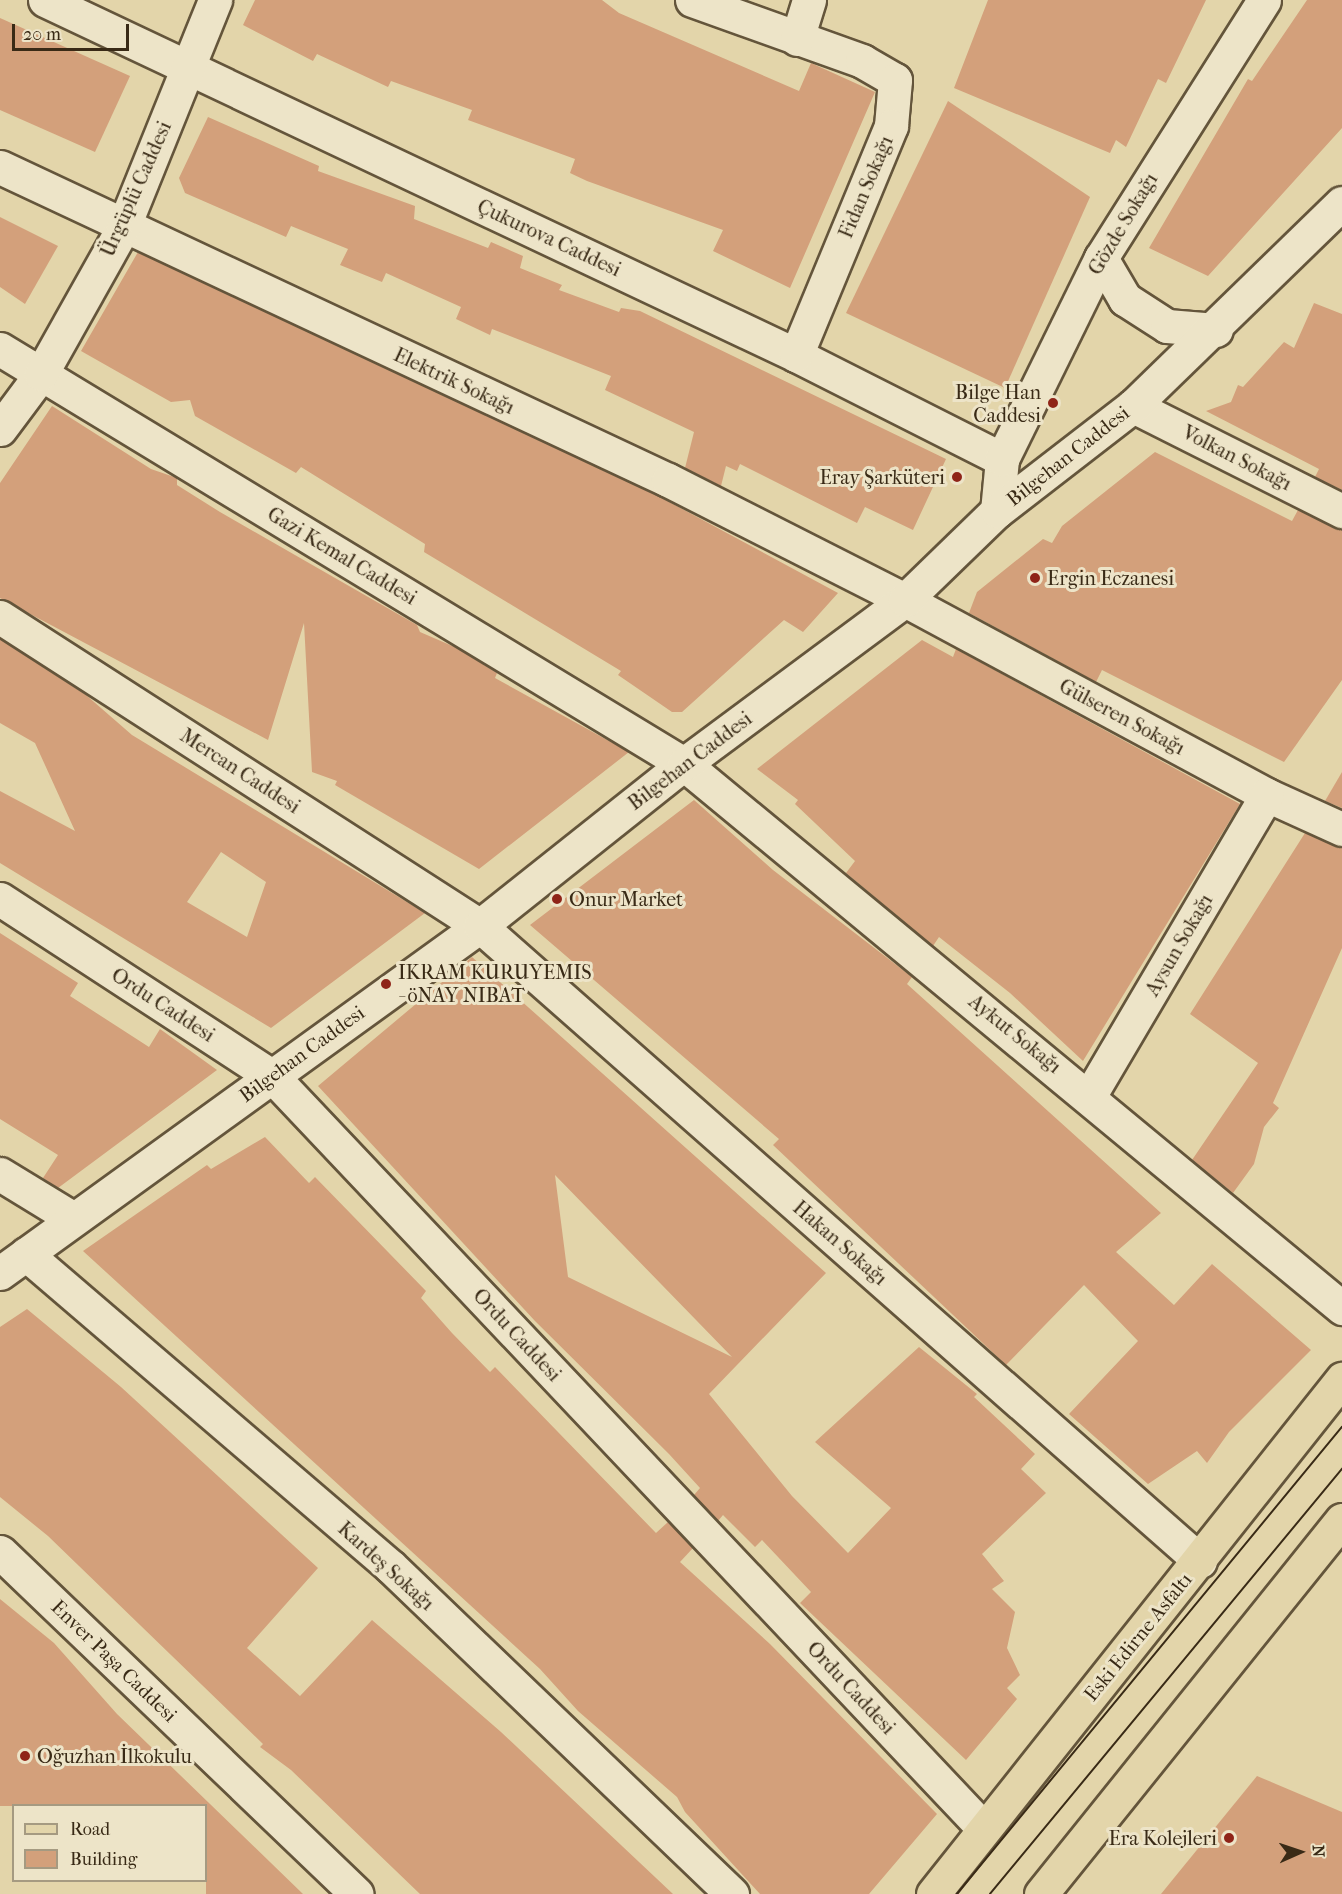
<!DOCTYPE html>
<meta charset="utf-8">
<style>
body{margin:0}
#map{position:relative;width:1342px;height:1894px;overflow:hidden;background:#e3d5aa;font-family:"IM FELL French Canon",serif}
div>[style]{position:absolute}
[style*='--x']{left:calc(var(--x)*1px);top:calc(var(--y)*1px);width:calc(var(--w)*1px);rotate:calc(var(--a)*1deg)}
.building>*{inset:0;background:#d3a07b}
.roads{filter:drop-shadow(2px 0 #64553b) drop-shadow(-2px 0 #64553b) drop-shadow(0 2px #64553b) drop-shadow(0 -2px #64553b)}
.minor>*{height:33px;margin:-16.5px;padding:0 16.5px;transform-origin:16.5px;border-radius:16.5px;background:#ede4c8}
.tertiary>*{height:33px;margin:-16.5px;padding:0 16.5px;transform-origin:16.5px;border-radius:16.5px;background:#ede4c8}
.primary>*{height:33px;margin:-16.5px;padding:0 16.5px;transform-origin:16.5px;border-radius:16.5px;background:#e3d5aa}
.tram>*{height:1.5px;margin:-0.75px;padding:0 0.75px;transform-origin:0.75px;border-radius:0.75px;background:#392a16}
.dots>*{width:16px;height:16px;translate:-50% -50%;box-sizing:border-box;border:3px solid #ede4c8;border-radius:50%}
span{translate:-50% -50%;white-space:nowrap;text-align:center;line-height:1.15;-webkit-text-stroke:6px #ede4c8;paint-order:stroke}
.street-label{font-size:20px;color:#392a16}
.poi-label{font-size:20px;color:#392a16}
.right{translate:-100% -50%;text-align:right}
.left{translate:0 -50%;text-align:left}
.legend{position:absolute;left:12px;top:1804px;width:195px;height:78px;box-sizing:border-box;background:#ede4c8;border:2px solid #a59a81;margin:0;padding:8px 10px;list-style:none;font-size:18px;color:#392a16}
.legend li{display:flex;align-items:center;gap:12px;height:30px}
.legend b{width:30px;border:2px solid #a59a81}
.north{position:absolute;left:1270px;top:1822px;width:60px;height:60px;-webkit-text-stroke:4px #ede4c8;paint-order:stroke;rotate:87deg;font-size:16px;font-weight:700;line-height:24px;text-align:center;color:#392a16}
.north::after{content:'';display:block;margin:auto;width:21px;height:27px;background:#392a16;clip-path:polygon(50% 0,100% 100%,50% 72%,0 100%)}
.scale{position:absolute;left:12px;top:24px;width:117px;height:27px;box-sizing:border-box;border:3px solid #392a16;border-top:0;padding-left:8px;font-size:18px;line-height:21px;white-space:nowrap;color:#392a16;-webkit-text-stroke:4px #ede4c8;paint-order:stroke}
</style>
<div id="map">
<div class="building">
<div style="clip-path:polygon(255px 0,602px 0,619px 13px,799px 91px,811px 63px,875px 92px,790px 288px,713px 251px,723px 230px,587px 181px,570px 173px,575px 159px,468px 120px,472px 110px,391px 81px,388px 87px,317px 54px,313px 61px,243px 25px)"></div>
<div style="clip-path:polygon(988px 0,1206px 0,1166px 83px,1158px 79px,1126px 147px,1116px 140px,1110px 153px,954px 88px)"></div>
<div style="clip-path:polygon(1307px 0,1342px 0,1342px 128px,1208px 276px,1149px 248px,1248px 79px,1252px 81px)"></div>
<div style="clip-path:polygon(0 18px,130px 76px,95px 152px,0 110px)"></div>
<div style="clip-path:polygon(948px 101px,1090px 197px,1005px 388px,846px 313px)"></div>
<div style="clip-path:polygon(208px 117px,319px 166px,318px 171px,415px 206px,414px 219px,488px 248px,491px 242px,523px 256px,520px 268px,562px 285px,559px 290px,619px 312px,621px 308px,640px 311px,946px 459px,913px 530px,865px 507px,857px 523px,740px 464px,737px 471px,726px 466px,721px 486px,685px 468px,694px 432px,605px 390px,611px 376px,492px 329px,490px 335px,456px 319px,461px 307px,386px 273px,382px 282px,340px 265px,348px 249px,291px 226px,286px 237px,185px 193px,179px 178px)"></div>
<div style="clip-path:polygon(0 217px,58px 246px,25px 304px,0 287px)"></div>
<div style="clip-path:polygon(138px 252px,660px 497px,838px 593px,803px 632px,784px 620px,682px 712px,672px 712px,618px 675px,621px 671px,424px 552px,425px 544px,301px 467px,296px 473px,195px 416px,190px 400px,171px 402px,81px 351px)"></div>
<div style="clip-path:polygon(1314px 303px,1342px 314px,1342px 490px,1315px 477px,1319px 469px,1206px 411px,1231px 402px,1238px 385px,1243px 387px,1284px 342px,1294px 348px)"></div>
<div style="clip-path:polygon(52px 406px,151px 469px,177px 478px,177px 485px,220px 512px,417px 625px,420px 632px,457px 648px,497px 673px,495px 678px,629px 752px,479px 869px,335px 785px,337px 781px,312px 772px,304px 623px,268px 740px,0 598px,0 483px)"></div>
<div style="clip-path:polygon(1155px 452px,1292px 521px,1298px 510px,1342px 530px,1342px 680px,1284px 762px,1102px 670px,1096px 682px,969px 613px,977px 592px,1043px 539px,1052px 543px,1062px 526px)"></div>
<div style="clip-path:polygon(evenodd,0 639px,86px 695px,132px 735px,425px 913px,271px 1028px,0 863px,0 791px,75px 831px,35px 743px,0 723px,0 639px,221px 852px,266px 882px,247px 937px,187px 902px,221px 852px)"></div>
<div style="clip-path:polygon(922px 640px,953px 657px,956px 649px,1240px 804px,1083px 1061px,1010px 993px,939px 937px,933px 946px,846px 873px,855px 861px,795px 804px,798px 800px,757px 769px)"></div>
<div style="clip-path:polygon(1342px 772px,1342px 808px,1325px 801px)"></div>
<div style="clip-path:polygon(694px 800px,773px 870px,912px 977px,907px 984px,1161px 1213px,1116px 1252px,1174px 1305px,1212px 1264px,1311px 1350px,1229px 1432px,1207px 1463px,1197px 1451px,1148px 1484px,1069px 1414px,1138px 1341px,1084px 1285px,1006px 1365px,773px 1145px,779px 1139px,530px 925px)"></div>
<div style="clip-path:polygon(1305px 833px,1342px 847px,1342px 948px,1273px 1103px,1279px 1108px,1264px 1127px,1254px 1164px,1233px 1193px,1192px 1160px,1258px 1063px,1190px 1014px)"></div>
<div style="clip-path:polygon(0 933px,78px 983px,70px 996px,149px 1047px,160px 1029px,217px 1070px,58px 1188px,43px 1178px,58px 1155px,0 1119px)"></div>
<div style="clip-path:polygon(evenodd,472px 957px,826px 1273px,709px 1394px,792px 1496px,848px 1553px,891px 1508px,815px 1442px,919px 1347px,977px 1394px,974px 1397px,1035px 1454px,1021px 1469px,1046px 1493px,982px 1554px,1004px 1581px,992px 1589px,1015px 1612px,1007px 1648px,1020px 1675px,1007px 1688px,1017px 1699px,966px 1760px,800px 1603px,811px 1592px,762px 1540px,755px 1547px,723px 1515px,718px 1521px,694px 1495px,700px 1488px,669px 1454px,535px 1321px,318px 1086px,472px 957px,555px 1175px,732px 1357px,568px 1277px,555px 1175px)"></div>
<div style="clip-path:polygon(265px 1137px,309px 1183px,315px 1177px,426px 1291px,421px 1298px,452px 1333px,490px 1372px,495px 1367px,656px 1533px,668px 1522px,693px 1548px,680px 1562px,770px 1644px,937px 1814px,869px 1894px,760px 1894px,685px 1812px,677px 1797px,578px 1711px,540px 1669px,83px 1251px,207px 1165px,211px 1169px)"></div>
<div style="clip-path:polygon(27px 1309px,121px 1387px,318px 1568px,247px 1648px,300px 1696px,372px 1620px,501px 1732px,673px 1894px,420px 1894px,291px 1770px,260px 1747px,263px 1744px,48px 1536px,0 1497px,0 1327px)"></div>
<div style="clip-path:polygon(0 1599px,54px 1643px,117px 1714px,303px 1894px,206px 1894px,206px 1806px,0 1806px)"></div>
<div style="clip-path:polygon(1257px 1776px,1342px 1812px,1342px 1894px,1161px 1894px)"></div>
</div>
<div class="roads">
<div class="minor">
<div style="--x:45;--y:0;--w:831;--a:25.3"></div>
<div style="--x:796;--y:355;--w:231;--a:26.8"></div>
<div style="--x:692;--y:0;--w:181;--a:19.7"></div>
<div style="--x:862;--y:61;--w:38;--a:30"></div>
<div style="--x:895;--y:80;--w:46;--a:95"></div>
<div style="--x:891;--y:126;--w:248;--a:112.5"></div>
<div style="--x:797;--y:39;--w:41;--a:-72.9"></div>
<div style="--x:0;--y:167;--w:738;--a:25.11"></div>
<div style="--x:668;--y:480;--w:266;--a:26.9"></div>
<div style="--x:905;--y:600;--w:411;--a:28.3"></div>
<div style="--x:1267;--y:795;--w:82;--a:24.4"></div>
<div style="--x:0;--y:349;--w:800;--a:31.25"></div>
<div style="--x:684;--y:764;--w:854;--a:39.58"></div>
<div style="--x:1133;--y:406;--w:234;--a:26.7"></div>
<div style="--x:0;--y:429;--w:69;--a:-53.3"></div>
<div style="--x:41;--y:374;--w:167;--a:-60.7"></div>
<div style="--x:123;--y:228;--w:246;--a:-68"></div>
<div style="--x:997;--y:511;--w:52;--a:-84.5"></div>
<div style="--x:1002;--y:459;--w:224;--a:-63.8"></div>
<div style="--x:1101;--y:258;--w:305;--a:-57.7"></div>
<div style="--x:0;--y:617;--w:571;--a:32.77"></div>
<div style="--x:480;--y:926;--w:960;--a:41.41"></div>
<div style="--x:272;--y:1076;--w:1036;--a:46.6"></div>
<div style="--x:1090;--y:1095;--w:348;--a:-59.5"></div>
<div style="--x:0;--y:1174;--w:84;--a:31.4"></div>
<div style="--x:26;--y:1254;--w:479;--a:40.6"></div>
<div style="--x:390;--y:1566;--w:474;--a:43.8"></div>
<div style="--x:0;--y:1552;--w:494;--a:43.8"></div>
</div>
<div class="tertiary">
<div style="--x:1101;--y:258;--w:48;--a:59.7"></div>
<div style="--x:1125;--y:299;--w:50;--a:32.7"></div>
<div style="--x:1167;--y:326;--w:49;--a:4.7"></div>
<div style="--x:0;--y:899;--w:325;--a:33.1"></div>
<div style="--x:0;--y:1273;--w:592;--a:-35.86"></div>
<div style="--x:480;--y:926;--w:260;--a:-38.5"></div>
<div style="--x:684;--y:764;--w:275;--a:-36.6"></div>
<div style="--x:905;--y:600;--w:128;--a:-44.1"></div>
<div style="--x:997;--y:511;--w:172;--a:-37.7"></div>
<div style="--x:1133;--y:406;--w:291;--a:-44.2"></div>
</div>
<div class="primary">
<div style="--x:933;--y:1894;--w:658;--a:-51.54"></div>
<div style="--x:1041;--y:1894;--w:480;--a:-51.2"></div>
</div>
</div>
<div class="tram">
<div style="--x:957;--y:1894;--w:605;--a:-50.5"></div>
<div style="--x:990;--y:1894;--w:552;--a:-50.37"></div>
</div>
<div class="dots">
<div style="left:1053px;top:403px;background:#8f2418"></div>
<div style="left:957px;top:477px;background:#8f2418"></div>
<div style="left:1035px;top:578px;background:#8f2418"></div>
<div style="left:557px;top:899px;background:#8f2418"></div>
<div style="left:386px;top:984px;background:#8f2418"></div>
<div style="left:25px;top:1756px;background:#8f2418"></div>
<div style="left:1229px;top:1838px;background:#8f2418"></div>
</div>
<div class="street-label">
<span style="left:866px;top:187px;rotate:-67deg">Fidan Sokağı</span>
<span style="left:136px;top:189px;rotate:-66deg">Ürgüplü Caddesi</span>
<span style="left:1123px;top:224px;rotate:-59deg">Gözde Sokağı</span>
<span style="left:549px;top:238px;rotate:25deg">Çukurova Caddesi</span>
<span style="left:454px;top:381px;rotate:25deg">Elektrik Sokağı</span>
<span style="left:1068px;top:456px;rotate:-38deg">Bilgehan Caddesi</span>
<span style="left:1237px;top:458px;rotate:27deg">Volkan Sokağı</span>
<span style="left:342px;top:556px;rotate:31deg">Gazi Kemal Caddesi</span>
<span style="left:1122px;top:717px;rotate:28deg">Gülseren Sokağı</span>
<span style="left:690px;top:761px;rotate:-37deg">Bilgehan Caddesi</span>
<span style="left:240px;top:771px;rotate:33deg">Mercan Caddesi</span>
<span style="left:1179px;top:945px;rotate:-60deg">Aysun Sokağı</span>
<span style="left:163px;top:1005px;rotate:33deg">Ordu Caddesi</span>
<span style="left:1015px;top:1034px;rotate:39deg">Aykut Sokağı</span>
<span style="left:302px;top:1054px;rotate:-36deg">Bilgehan Caddesi</span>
<span style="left:840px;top:1243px;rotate:41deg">Hakan Sokağı</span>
<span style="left:517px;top:1335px;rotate:47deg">Ordu Caddesi</span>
<span style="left:386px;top:1566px;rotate:42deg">Kardeş Sokağı</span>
<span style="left:1138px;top:1637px;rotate:-51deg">Eski Edirne Asfaltı</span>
<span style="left:114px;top:1661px;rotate:44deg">Enver Paşa Caddesi</span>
<span style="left:851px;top:1688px;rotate:47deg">Ordu Caddesi</span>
</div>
<div class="poi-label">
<span class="right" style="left:1041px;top:404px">Bilge Han<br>Caddesi</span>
<span class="right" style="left:945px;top:477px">Eray Şarküteri</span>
<span class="left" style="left:1047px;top:578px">Ergin Eczanesi</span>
<span class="left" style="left:569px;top:899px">Onur Market</span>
<span class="left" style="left:398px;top:984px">IKRAM KURUYEMIS<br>- öNAY NIBAT</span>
<span class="left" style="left:37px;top:1756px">Oğuzhan İlkokulu</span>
<span class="right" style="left:1217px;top:1838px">Era Kolejleri</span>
</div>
<ul class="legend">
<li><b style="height:8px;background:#e3d5aa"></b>Road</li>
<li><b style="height:16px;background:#d3a07b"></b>Building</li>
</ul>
<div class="north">N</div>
<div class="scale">20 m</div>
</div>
